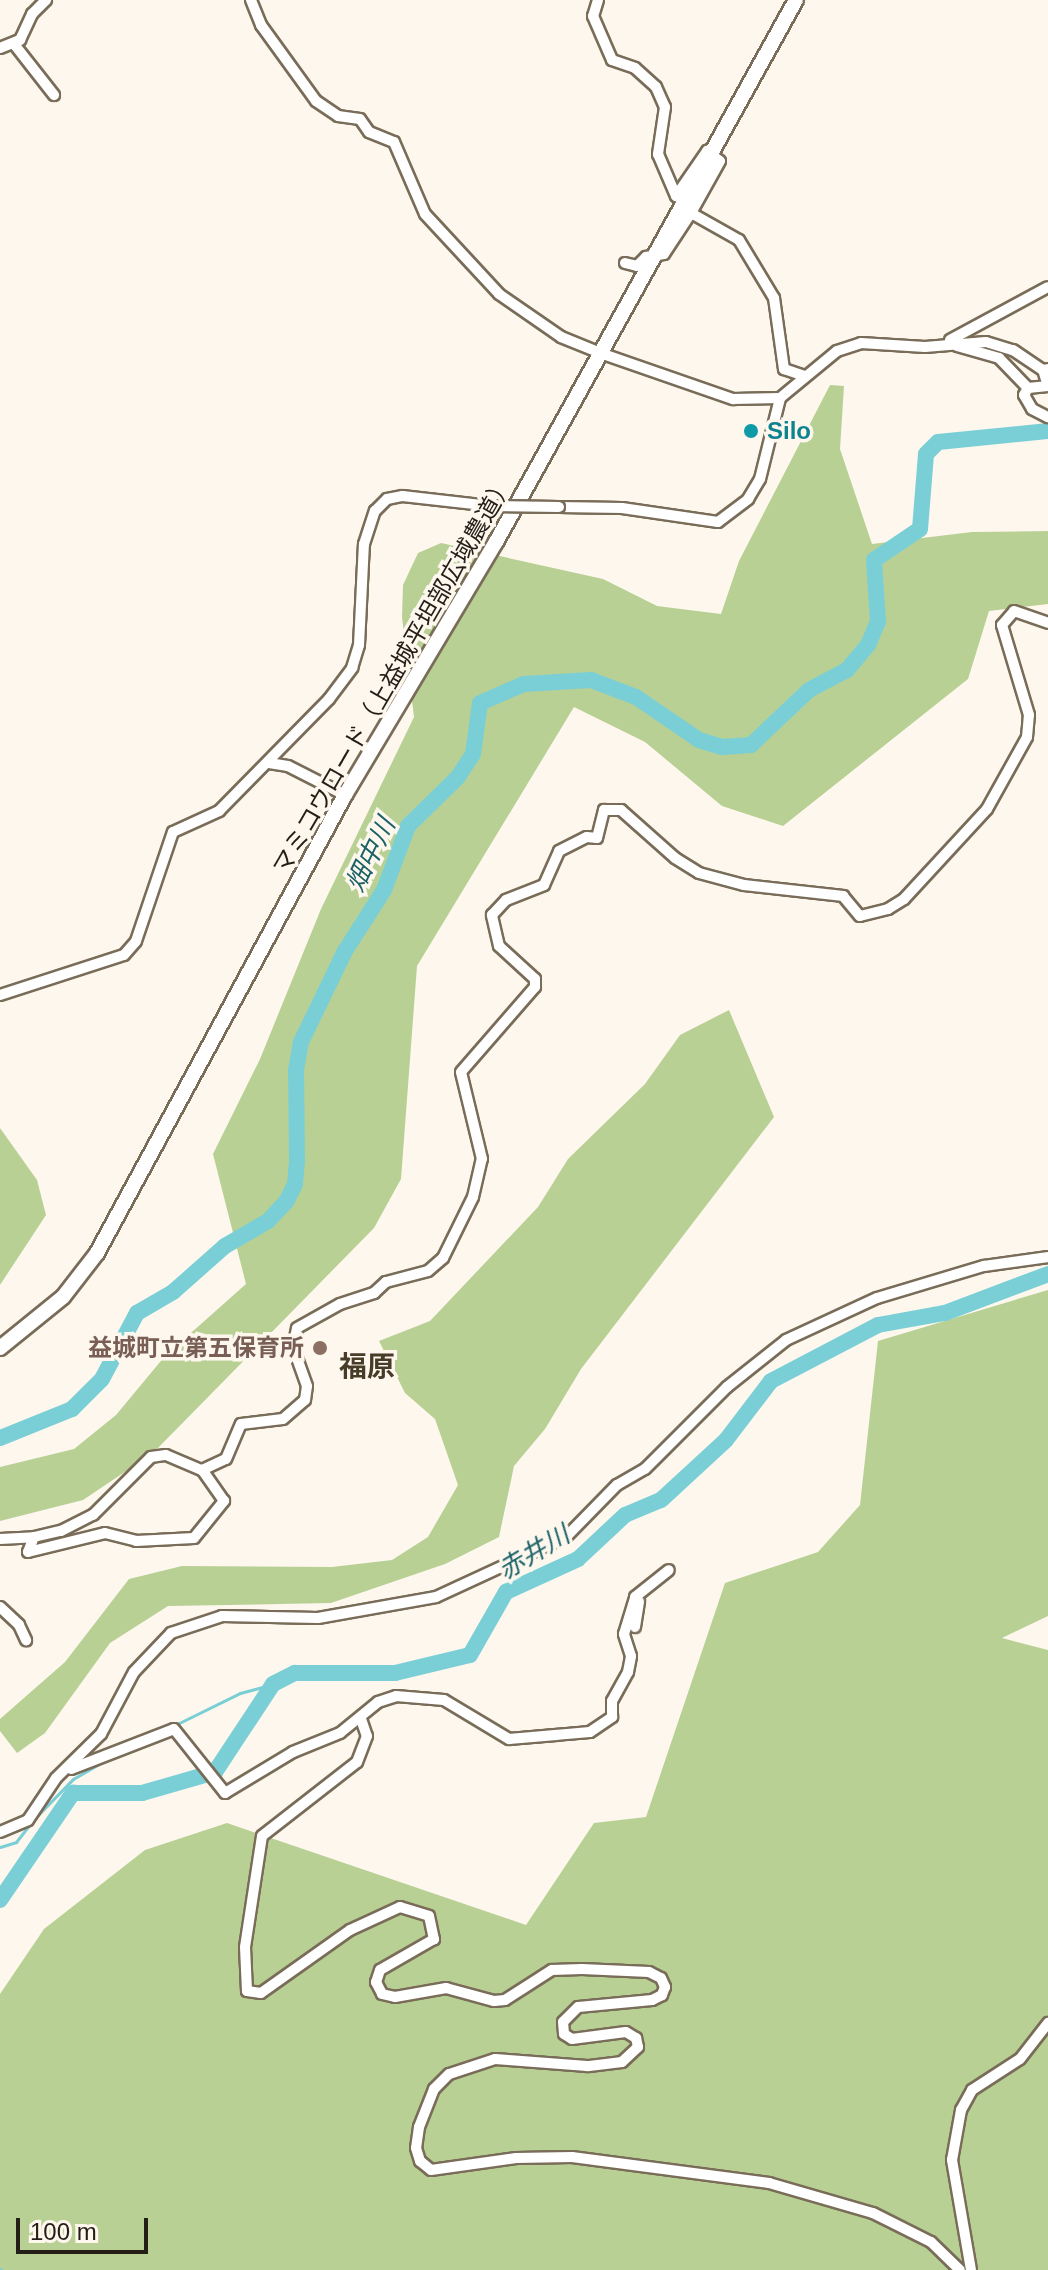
<!DOCTYPE html>
<meta charset="utf-8">
<style>
body{margin:0}
#map{position:relative;width:1048px;height:2270px;overflow:hidden;background:#fdf7ee;font-family:Arial,"Noto Sans JP",sans-serif}
div>[style]{position:absolute}
[style*='--x']{left:calc(var(--x)*1px);top:calc(var(--y)*1px);width:calc(var(--w)*1px);rotate:calc(var(--a)*1deg)}
.forest>*{inset:0;background:#b9d095}
.stream>*{height:3px;margin:-1.5px;padding:0 1.5px;transform-origin:1.5px;border-radius:1.5px;background:#7acfd6}
.river>*{height:16px;margin:-8px;padding:0 8px;transform-origin:8px;border-radius:8px;background:#7acfd6}
.roads{filter:drop-shadow(2px 0 #796c58) drop-shadow(-2px 0 #796c58) drop-shadow(0 2px #796c58) drop-shadow(0 -2px #796c58)}
.street>*{height:10px;margin:-5px;padding:0 5px;transform-origin:5px;border-radius:5px;background:#fff}
.secondary>*{height:14px;margin:-7px;padding:0 7px;transform-origin:7px;border-radius:7px;background:#fff}
.bridges{filter:drop-shadow(2px 0 #796c58) drop-shadow(-2px 0 #796c58) drop-shadow(0 2px #796c58) drop-shadow(0 -2px #796c58)}
.street-bridge>*{height:10px;margin:-5px;padding:0 5px;transform-origin:5px;border-radius:5px;background:#fff}
.dots>*{width:22px;height:22px;translate:-50% -50%;box-sizing:border-box;border:4px solid #fdf7ee;border-radius:50%}
span{translate:-50% -50%;white-space:nowrap;text-align:center;line-height:1.15;-webkit-text-stroke:7px #fdf7ee;paint-order:stroke}
.culture-label{font-size:24px;color:#0d838f;font-weight:700}
.left{translate:0 -50%;text-align:left}
.street-label{font-size:24px;color:#231e16}
.education-label{font-size:24px;color:#785e54;font-weight:700}
.right{translate:-100% -50%;text-align:right}
.water-label{font-size:26px;color:#1b6267;font-style:italic}
.quarter-label{font-size:28px;color:#483c29;font-weight:700}
.scale{position:absolute;left:16px;top:2218px;width:132px;height:36px;box-sizing:border-box;border:4px solid #231e16;border-top:0;padding-left:10px;font-size:24px;line-height:28px;white-space:nowrap;color:#231e16;-webkit-text-stroke:6px #fdf7ee;paint-order:stroke}
</style>
<div id="map">
<div class="forest">
<div style="clip-path:polygon(830px 385px,844px 386px,840px 449px,872px 544px,972px 532px,1048px 531px,1048px 604px,989px 611px,968px 679px,783px 826px,722px 806px,645px 742px,574px 707px,417px 966px,401px 1179px,374px 1228px,153px 1453px,83px 1500px,0 1521px,0 1467px,74px 1449px,116px 1415px,165px 1356px,246px 1284px,213px 1154px,260px 1059px,321px 909px,414px 717px,402px 617px,403px 585px,418px 553px,441px 543px,603px 579px,657px 606px,721px 614px,739px 561px)"></div>
<div style="clip-path:polygon(729px 1010px,774px 1117px,581px 1369px,545px 1429px,514px 1466px,499px 1537px,445px 1564px,331px 1603px,168px 1606px,110px 1643px,45px 1733px,17px 1753px,0 1731px,0 1719px,65px 1662px,129px 1579px,182px 1566px,332px 1567px,392px 1560px,428px 1537px,458px 1485px,435px 1419px,405px 1393px,379px 1341px,430px 1321px,538px 1207px,568px 1159px,645px 1084px,680px 1035px)"></div>
<div style="clip-path:polygon(0 1128px,37px 1180px,46px 1215px,0 1285px)"></div>
<div style="clip-path:polygon(1048px 1290px,1048px 1616px,1002px 1638px,1048px 1650px,1048px 2270px,0 2270px,0 1994px,44px 1929px,145px 1850px,227px 1823px,526px 1925px,594px 1823px,646px 1817px,725px 1583px,818px 1552px,860px 1505px,878px 1341px)"></div>
</div>
<div class="stream">
<div style="--x:173;--y:1726;--w:75;--a:-26.2"></div>
<div style="--x:240;--y:1693;--w:34;--a:-15"></div>
<div style="--x:38;--y:1815;--w:50;--a:-45.8"></div>
<div style="--x:73;--y:1779;--w:38;--a:-30"></div>
<div style="--x:0;--y:1847;--w:17;--a:-17"></div>
<div style="--x:16;--y:1842;--w:23;--a:-52"></div>
<div style="--x:0;--y:2269;--w:1;--a:45"></div>
</div>
<div class="river">
<div style="--x:0;--y:1438;--w:78;--a:-21.9"></div>
<div style="--x:72;--y:1409;--w:42;--a:-45"></div>
<div style="--x:102;--y:1379;--w:75;--a:-62.1"></div>
<div style="--x:137;--y:1313;--w:42;--a:-30.3"></div>
<div style="--x:173;--y:1292;--w:69;--a:-41.5"></div>
<div style="--x:225;--y:1246;--w:50;--a:-30.2"></div>
<div style="--x:268;--y:1221;--w:26;--a:-47"></div>
<div style="--x:286;--y:1202;--w:20;--a:-63"></div>
<div style="--x:295;--y:1184;--w:25;--a:-85"></div>
<div style="--x:297;--y:1159;--w:89;--a:-90.6"></div>
<div style="--x:296;--y:1070;--w:28;--a:-80"></div>
<div style="--x:301;--y:1042;--w:101;--a:-64.2"></div>
<div style="--x:345;--y:951;--w:72;--a:-57.4"></div>
<div style="--x:384;--y:890;--w:68;--a:-69.4"></div>
<div style="--x:408;--y:826;--w:70;--a:-44.4"></div>
<div style="--x:458;--y:777;--w:27;--a:-57"></div>
<div style="--x:473;--y:754;--w:51;--a:-82.2"></div>
<div style="--x:480;--y:703;--w:48;--a:-23.4"></div>
<div style="--x:524;--y:684;--w:67;--a:-3.4"></div>
<div style="--x:591;--y:680;--w:48;--a:20.7"></div>
<div style="--x:636;--y:697;--w:76;--a:34.3"></div>
<div style="--x:699;--y:740;--w:24;--a:17"></div>
<div style="--x:722;--y:747;--w:29;--a:-4"></div>
<div style="--x:751;--y:745;--w:80;--a:-43.5"></div>
<div style="--x:809;--y:690;--w:43;--a:-27.8"></div>
<div style="--x:847;--y:670;--w:33;--a:-50"></div>
<div style="--x:868;--y:645;--w:25;--a:-67"></div>
<div style="--x:878;--y:622;--w:62;--a:-93.7"></div>
<div style="--x:874;--y:560;--w:55;--a:-34"></div>
<div style="--x:920;--y:529;--w:75;--a:-85.4"></div>
<div style="--x:926;--y:454;--w:17;--a:-45"></div>
<div style="--x:938;--y:442;--w:111;--a:-5.7"></div>
<div style="--x:0;--y:1900;--w:130;--a:-55.7"></div>
<div style="--x:73;--y:1793;--w:69;--a:0"></div>
<div style="--x:142;--y:1793;--w:76;--a:-16"></div>
<div style="--x:215;--y:1772;--w:105;--a:-56.6"></div>
<div style="--x:273;--y:1684;--w:25;--a:-27"></div>
<div style="--x:295;--y:1673;--w:100;--a:0"></div>
<div style="--x:395;--y:1673;--w:77;--a:-13.5"></div>
<div style="--x:470;--y:1655;--w:73;--a:-60.3"></div>
<div style="--x:506;--y:1592;--w:79;--a:-24.6"></div>
<div style="--x:578;--y:1559;--w:64;--a:-43.1"></div>
<div style="--x:625;--y:1515;--w:39;--a:-23"></div>
<div style="--x:661;--y:1500;--w:88;--a:-42.7"></div>
<div style="--x:726;--y:1440;--w:74;--a:-52.7"></div>
<div style="--x:771;--y:1381;--w:121;--a:-27.6"></div>
<div style="--x:878;--y:1325;--w:68;--a:-10.2"></div>
<div style="--x:945;--y:1313;--w:110;--a:-20.7"></div>
</div>
<div class="roads">
<div class="street">
<div style="--x:251;--y:0;--w:27;--a:68"></div>
<div style="--x:261;--y:25;--w:94;--a:54.1"></div>
<div style="--x:316;--y:101;--w:27;--a:34"></div>
<div style="--x:338;--y:116;--w:22;--a:8"></div>
<div style="--x:360;--y:119;--w:16;--a:55"></div>
<div style="--x:369;--y:132;--w:27;--a:22"></div>
<div style="--x:394;--y:142;--w:78;--a:66.7"></div>
<div style="--x:425;--y:214;--w:109;--a:47.2"></div>
<div style="--x:499;--y:294;--w:75;--a:34.7"></div>
<div style="--x:561;--y:337;--w:45;--a:22"></div>
<div style="--x:603;--y:354;--w:138;--a:19.1"></div>
<div style="--x:733;--y:399;--w:47;--a:-1.2"></div>
<div style="--x:598;--y:0;--w:17;--a:107"></div>
<div style="--x:593;--y:16;--w:48;--a:66.6"></div>
<div style="--x:612;--y:60;--w:24;--a:19"></div>
<div style="--x:635;--y:68;--w:28;--a:42"></div>
<div style="--x:656;--y:87;--w:22;--a:66"></div>
<div style="--x:665;--y:107;--w:48;--a:98.5"></div>
<div style="--x:658;--y:154;--w:46;--a:66.8"></div>
<div style="--x:676;--y:196;--w:55;--a:-55.4"></div>
<div style="--x:707;--y:151;--w:16;--a:38"></div>
<div style="--x:720;--y:161;--w:60;--a:119.1"></div>
<div style="--x:691;--y:213;--w:55;--a:29.4"></div>
<div style="--x:739;--y:240;--w:68;--a:58.9"></div>
<div style="--x:774;--y:298;--w:72;--a:82"></div>
<div style="--x:784;--y:369;--w:21;--a:19"></div>
<div style="--x:14;--y:44;--w:65;--a:51.9"></div>
<div style="--x:0;--y:48;--w:22;--a:-22"></div>
<div style="--x:20;--y:40;--w:29;--a:-65"></div>
<div style="--x:32;--y:14;--w:20;--a:-45"></div>
<div style="--x:625;--y:263;--w:12;--a:14"></div>
<div style="--x:637;--y:266;--w:13;--a:-45"></div>
<div style="--x:646;--y:257;--w:18;--a:-9"></div>
<div style="--x:664;--y:254;--w:49;--a:-56.6"></div>
<div style="--x:950;--y:340;--w:111;--a:-28.4"></div>
<div style="--x:957;--y:346;--w:44;--a:15.9"></div>
<div style="--x:999;--y:358;--w:42;--a:46"></div>
<div style="--x:1028;--y:388;--w:20;--a:-6"></div>
<div style="--x:1048;--y:386;--w:17;--a:-107"></div>
<div style="--x:1043;--y:370;--w:5;--a:-11"></div>
<div style="--x:1028;--y:388;--w:8;--a:120"></div>
<div style="--x:1024;--y:395;--w:16;--a:60"></div>
<div style="--x:1032;--y:409;--w:18;--a:27"></div>
<div style="--x:559;--y:507;--w:63;--a:0.9"></div>
<div style="--x:622;--y:508;--w:97;--a:8.3"></div>
<div style="--x:718;--y:522;--w:38;--a:-37"></div>
<div style="--x:748;--y:499;--w:23;--a:-59"></div>
<div style="--x:760;--y:479;--w:83;--a:-76.1"></div>
<div style="--x:780;--y:398;--w:74;--a:-39.5"></div>
<div style="--x:837;--y:351;--w:25;--a:-18"></div>
<div style="--x:861;--y:343;--w:64;--a:3.6"></div>
<div style="--x:925;--y:347;--w:61;--a:-4.7"></div>
<div style="--x:986;--y:342;--w:28;--a:17"></div>
<div style="--x:1013;--y:350;--w:36;--a:34"></div>
<div style="--x:269;--y:763;--w:19;--a:9"></div>
<div style="--x:288;--y:766;--w:64;--a:27"></div>
<div style="--x:0;--y:995;--w:130;--a:-17.9"></div>
<div style="--x:124;--y:955;--w:18;--a:-49"></div>
<div style="--x:136;--y:941;--w:115;--a:-71.3"></div>
<div style="--x:173;--y:832;--w:51;--a:-24.5"></div>
<div style="--x:219;--y:811;--w:157;--a:-45.5"></div>
<div style="--x:329;--y:699;--w:39;--a:-53"></div>
<div style="--x:352;--y:668;--w:24;--a:-73"></div>
<div style="--x:359;--y:645;--w:101;--a:-87.2"></div>
<div style="--x:364;--y:544;--w:35;--a:-72"></div>
<div style="--x:375;--y:511;--w:17;--a:-45"></div>
<div style="--x:387;--y:499;--w:16;--a:-11"></div>
<div style="--x:403;--y:496;--w:89;--a:6.5"></div>
<div style="--x:34;--y:1537;--w:28;--a:-13"></div>
<div style="--x:61;--y:1531;--w:36;--a:-27"></div>
<div style="--x:93;--y:1515;--w:82;--a:-45"></div>
<div style="--x:151;--y:1457;--w:15;--a:-8"></div>
<div style="--x:166;--y:1455;--w:39;--a:23"></div>
<div style="--x:0;--y:1539;--w:34;--a:-3"></div>
<div style="--x:34;--y:1537;--w:16;--a:112"></div>
<div style="--x:28;--y:1552;--w:79;--a:-13.9"></div>
<div style="--x:105;--y:1533;--w:32;--a:14"></div>
<div style="--x:136;--y:1541;--w:58;--a:-3"></div>
<div style="--x:194;--y:1538;--w:48;--a:-51"></div>
<div style="--x:224;--y:1501;--w:38;--a:-125"></div>
<div style="--x:202;--y:1470;--w:26;--a:-25"></div>
<div style="--x:226;--y:1459;--w:38;--a:-67"></div>
<div style="--x:241;--y:1424;--w:42;--a:-6.8"></div>
<div style="--x:283;--y:1419;--w:29;--a:-41"></div>
<div style="--x:305;--y:1400;--w:14;--a:-82"></div>
<div style="--x:307;--y:1386;--w:41;--a:-109.7"></div>
<div style="--x:293;--y:1347;--w:19;--a:-78"></div>
<div style="--x:297;--y:1328;--w:49;--a:-29.2"></div>
<div style="--x:340;--y:1304;--w:36;--a:-18"></div>
<div style="--x:374;--y:1293;--w:16;--a:-43"></div>
<div style="--x:386;--y:1282;--w:43;--a:-14.7"></div>
<div style="--x:428;--y:1271;--w:20;--a:-41"></div>
<div style="--x:443;--y:1258;--w:68;--a:-63.8"></div>
<div style="--x:473;--y:1197;--w:39;--a:-77"></div>
<div style="--x:482;--y:1159;--w:89;--a:-103.6"></div>
<div style="--x:461;--y:1072;--w:113;--a:-49"></div>
<div style="--x:535;--y:987;--w:8;--a:-90"></div>
<div style="--x:535;--y:979;--w:49;--a:-137.5"></div>
<div style="--x:499;--y:946;--w:32;--a:-103"></div>
<div style="--x:492;--y:915;--w:21;--a:-47"></div>
<div style="--x:506;--y:900;--w:41;--a:-21.5"></div>
<div style="--x:544;--y:885;--w:37;--a:-66"></div>
<div style="--x:559;--y:851;--w:31;--a:-27"></div>
<div style="--x:587;--y:837;--w:10;--a:6"></div>
<div style="--x:597;--y:838;--w:29;--a:-76"></div>
<div style="--x:604;--y:810;--w:17;--a:0"></div>
<div style="--x:621;--y:810;--w:72;--a:41.6"></div>
<div style="--x:675;--y:858;--w:28;--a:32"></div>
<div style="--x:699;--y:873;--w:47;--a:14.9"></div>
<div style="--x:744;--y:885;--w:100;--a:6.3"></div>
<div style="--x:843;--y:896;--w:26;--a:50"></div>
<div style="--x:860;--y:916;--w:29;--a:-14"></div>
<div style="--x:888;--y:909;--w:19;--a:-32"></div>
<div style="--x:904;--y:899;--w:122;--a:-47.3"></div>
<div style="--x:987;--y:809;--w:82;--a:-60.9"></div>
<div style="--x:1027;--y:737;--w:22;--a:-85"></div>
<div style="--x:1029;--y:715;--w:94;--a:-106.7"></div>
<div style="--x:1002;--y:625;--w:18;--a:-49"></div>
<div style="--x:1014;--y:611;--w:36;--a:19"></div>
<div style="--x:0;--y:1607;--w:26;--a:43"></div>
<div style="--x:19;--y:1625;--w:17;--a:65"></div>
<div style="--x:635;--y:1627;--w:26;--a:-81"></div>
<div style="--x:361;--y:1719;--w:18;--a:71"></div>
<div style="--x:367;--y:1736;--w:28;--a:111"></div>
<div style="--x:357;--y:1762;--w:120;--a:142.1"></div>
<div style="--x:262;--y:1836;--w:112;--a:98.7"></div>
<div style="--x:245;--y:1947;--w:44;--a:87.4"></div>
<div style="--x:247;--y:1991;--w:14;--a:8"></div>
<div style="--x:261;--y:1993;--w:109;--a:-35.3"></div>
<div style="--x:350;--y:1930;--w:55;--a:-24.7"></div>
<div style="--x:400;--y:1907;--w:30;--a:17"></div>
<div style="--x:429;--y:1916;--w:24;--a:78"></div>
<div style="--x:434;--y:1939;--w:62;--a:150.1"></div>
<div style="--x:380;--y:1970;--w:13;--a:108"></div>
<div style="--x:376;--y:1982;--w:13;--a:63"></div>
<div style="--x:382;--y:1994;--w:13;--a:13"></div>
<div style="--x:395;--y:1997;--w:52;--a:-10"></div>
<div style="--x:446;--y:1988;--w:50;--a:15.2"></div>
<div style="--x:494;--y:2001;--w:11;--a:-5"></div>
<div style="--x:505;--y:2000;--w:56;--a:-32.6"></div>
<div style="--x:552;--y:1970;--w:30;--a:-2"></div>
<div style="--x:582;--y:1969;--w:67;--a:2.6"></div>
<div style="--x:649;--y:1972;--w:13;--a:27"></div>
<div style="--x:661;--y:1978;--w:10;--a:66"></div>
<div style="--x:665;--y:1987;--w:9;--a:111"></div>
<div style="--x:662;--y:1995;--w:11;--a:153"></div>
<div style="--x:652;--y:2000;--w:74;--a:174.6"></div>
<div style="--x:578;--y:2007;--w:21;--a:135"></div>
<div style="--x:563;--y:2022;--w:12;--a:85"></div>
<div style="--x:564;--y:2034;--w:9;--a:32"></div>
<div style="--x:572;--y:2039;--w:54;--a:-7.4"></div>
<div style="--x:626;--y:2032;--w:12;--a:31"></div>
<div style="--x:636;--y:2038;--w:9;--a:77"></div>
<div style="--x:638;--y:2047;--w:22;--a:137"></div>
<div style="--x:622;--y:2062;--w:35;--a:173"></div>
<div style="--x:587;--y:2066;--w:92;--a:-175.6"></div>
<div style="--x:495;--y:2059;--w:48;--a:161.9"></div>
<div style="--x:449;--y:2074;--w:21;--a:135"></div>
<div style="--x:434;--y:2089;--w:41;--a:111.5"></div>
<div style="--x:419;--y:2127;--w:21;--a:98"></div>
<div style="--x:416;--y:2148;--w:14;--a:73"></div>
<div style="--x:420;--y:2161;--w:14;--a:39"></div>
<div style="--x:431;--y:2170;--w:86;--a:-8"></div>
<div style="--x:516;--y:2158;--w:56;--a:-1"></div>
<div style="--x:572;--y:2157;--w:199;--a:7.5"></div>
<div style="--x:769;--y:2183;--w:108;--a:16.1"></div>
<div style="--x:873;--y:2213;--w:65;--a:26.6"></div>
<div style="--x:931;--y:2242;--w:40;--a:44"></div>
<div style="--x:71;--y:1769;--w:110;--a:-21.2"></div>
<div style="--x:174;--y:1729;--w:82;--a:51.4"></div>
<div style="--x:225;--y:1793;--w:79;--a:-31.1"></div>
<div style="--x:293;--y:1752;--w:51;--a:-22"></div>
<div style="--x:340;--y:1733;--w:49;--a:-39.2"></div>
<div style="--x:378;--y:1702;--w:19;--a:-18"></div>
<div style="--x:396;--y:1696;--w:48;--a:4.8"></div>
<div style="--x:444;--y:1700;--w:76;--a:31"></div>
<div style="--x:509;--y:1739;--w:81;--a:-4.9"></div>
<div style="--x:590;--y:1732;--w:27;--a:-34"></div>
<div style="--x:612;--y:1717;--w:16;--a:-90"></div>
<div style="--x:612;--y:1701;--w:33;--a:-61"></div>
<div style="--x:628;--y:1672;--w:16;--a:-79"></div>
<div style="--x:631;--y:1656;--w:23;--a:-108"></div>
<div style="--x:624;--y:1634;--w:39;--a:-73"></div>
<div style="--x:635;--y:1597;--w:43;--a:-38.5"></div>
<div style="--x:0;--y:1832;--w:30;--a:-23"></div>
<div style="--x:28;--y:1820;--w:50;--a:-56.3"></div>
<div style="--x:56;--y:1778;--w:63;--a:-44.4"></div>
<div style="--x:101;--y:1734;--w:70;--a:-62"></div>
<div style="--x:134;--y:1672;--w:54;--a:-46.5"></div>
<div style="--x:171;--y:1633;--w:54;--a:-18.4"></div>
<div style="--x:222;--y:1616;--w:96;--a:1.2"></div>
<div style="--x:318;--y:1618;--w:120;--a:-10.1"></div>
<div style="--x:436;--y:1597;--w:143;--a:-24.8"></div>
<div style="--x:566;--y:1537;--w:73;--a:-45.6"></div>
<div style="--x:617;--y:1485;--w:32;--a:-30"></div>
<div style="--x:645;--y:1469;--w:116;--a:-45"></div>
<div style="--x:727;--y:1387;--w:75;--a:-38.5"></div>
<div style="--x:786;--y:1340;--w:100;--a:-24.8"></div>
<div style="--x:877;--y:1298;--w:112;--a:-16.7"></div>
<div style="--x:984;--y:1266;--w:65;--a:-8"></div>
<div style="--x:971;--y:2270;--w:112;--a:-99.8"></div>
<div style="--x:952;--y:2160;--w:51;--a:-79.8"></div>
<div style="--x:961;--y:2110;--w:23;--a:-61"></div>
<div style="--x:972;--y:2090;--w:57;--a:-32.9"></div>
<div style="--x:1020;--y:2059;--w:46;--a:-52.1"></div>
</div>
<div class="secondary">
<div style="--x:0;--y:1348;--w:81;--a:-39"></div>
<div style="--x:63;--y:1297;--w:56;--a:-52.3"></div>
<div style="--x:97;--y:1253;--w:521;--a:-61.57"></div>
<div style="--x:345;--y:795;--w:295;--a:-59.2"></div>
<div style="--x:496;--y:542;--w:619;--a:-61.04"></div>
</div>
</div>
<div class="bridges">
<div class="street-bridge">
<div style="--x:491;--y:506;--w:68;--a:0.8"></div>
</div>
</div>
<div class="dots">
<div style="left:751px;top:431px;background:#0f9aa8"></div>
<div style="left:320px;top:1348px;background:#8d6e63"></div>
</div>
<div class="culture-label">
<span class="left" style="left:767px;top:431px">Silo</span>
</div>
<div class="street-label">
<span style="left:393px;top:675px;rotate:-60deg">マミコウロード（上益城平坦部広域農道）</span>
</div>
<div class="education-label">
<span class="right" style="left:304px;top:1348px">益城町立第五保育所</span>
</div>
<div class="water-label">
<span style="left:371px;top:855px;rotate:-64deg">畑中川</span>
<span style="left:534px;top:1553px;rotate:-31deg">赤井川</span>
</div>
<div class="quarter-label">
<span style="left:367px;top:1367px">福原</span>
</div>
<div class="scale">100 m</div>
</div>
